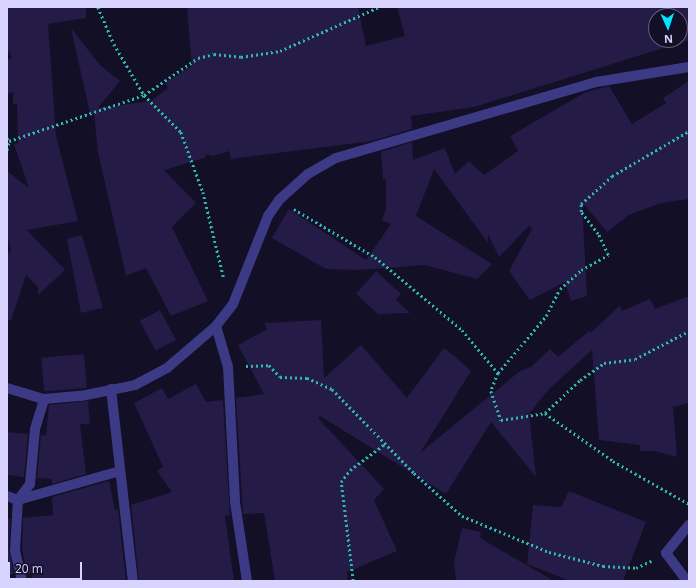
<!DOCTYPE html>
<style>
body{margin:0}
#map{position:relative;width:696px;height:588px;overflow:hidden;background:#130f26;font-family:"Open Sans",sans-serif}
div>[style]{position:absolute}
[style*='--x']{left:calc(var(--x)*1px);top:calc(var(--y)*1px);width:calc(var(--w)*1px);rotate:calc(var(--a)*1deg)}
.building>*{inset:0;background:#241b47;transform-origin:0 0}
.path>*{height:2.5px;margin-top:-1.25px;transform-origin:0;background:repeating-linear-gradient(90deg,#2fb8b0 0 2px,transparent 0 5px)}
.minor>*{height:10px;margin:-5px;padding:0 5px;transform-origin:5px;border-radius:5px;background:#3d3a85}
span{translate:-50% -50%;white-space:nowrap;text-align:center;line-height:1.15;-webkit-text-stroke:4px #130f26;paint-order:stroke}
.frame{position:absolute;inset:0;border:8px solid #d9d4ff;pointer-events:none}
.north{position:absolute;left:648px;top:8px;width:40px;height:40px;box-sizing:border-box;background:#130f26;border:1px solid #625e7d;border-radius:50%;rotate:177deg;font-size:11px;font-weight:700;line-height:16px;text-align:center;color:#d9d4ff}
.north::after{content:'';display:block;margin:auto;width:14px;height:18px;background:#00e5ff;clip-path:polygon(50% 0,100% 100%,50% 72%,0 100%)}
.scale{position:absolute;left:8px;top:562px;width:74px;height:18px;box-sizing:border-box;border:2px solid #d9d4ff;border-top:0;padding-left:5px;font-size:12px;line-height:14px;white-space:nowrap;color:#d9d4ff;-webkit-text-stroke:3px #130f26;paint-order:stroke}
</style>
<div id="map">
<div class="building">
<div style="clip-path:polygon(7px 7px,86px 7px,86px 18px,48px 24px,56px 136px,78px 221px,27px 230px,65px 270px,38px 295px,38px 287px,26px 275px,11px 320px,7px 320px,7px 254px,11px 251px,7px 233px,7px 171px,29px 188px,14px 144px,18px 143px,17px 104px,13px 104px,13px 92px,7px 94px,7px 61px,12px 57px,7px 49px)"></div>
<div style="clip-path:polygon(evenodd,187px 7px,358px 7px,366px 46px,405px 36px,397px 7px,689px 7px,689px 40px,474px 107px,411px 116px,412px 129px,372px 141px,231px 159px,229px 151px,213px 156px,207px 154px,204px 158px,164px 170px,196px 203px,172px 227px,208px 301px,171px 316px,146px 268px,126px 276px,98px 152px,94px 113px,91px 118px,71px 28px,100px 65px,120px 81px,98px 108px,151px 101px,168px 88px,165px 83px,192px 66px,187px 7px,656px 16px,680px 16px,680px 40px,656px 40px,656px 16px)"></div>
<div style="clip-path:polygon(689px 81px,689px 199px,661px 203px,629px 215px,607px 232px,582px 202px,587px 296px,571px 301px,565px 282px,530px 300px,509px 271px,532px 229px,529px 226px,499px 257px,488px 234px,488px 243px,434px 169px,416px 216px,492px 264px,477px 279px,425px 265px,359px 270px,326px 269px,272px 238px,289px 209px,366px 260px,391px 224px,382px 220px,386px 210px,386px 179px,383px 179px,381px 152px,412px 142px,413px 160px,445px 148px,455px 174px,469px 161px,484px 175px,518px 151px,510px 136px,586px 92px,609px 86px,632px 124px,666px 103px,663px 98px)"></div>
<div style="clip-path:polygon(82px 235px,103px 308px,81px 313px,67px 239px)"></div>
<div style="clip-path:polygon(376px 271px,401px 294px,396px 300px,410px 313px,378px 314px,356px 294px)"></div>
<div style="clip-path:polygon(689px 296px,689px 403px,673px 407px,677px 457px,655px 451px,640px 451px,640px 445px,599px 440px,592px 350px,549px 389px,529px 414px,536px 477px,491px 422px,446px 494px,320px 416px,318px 418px,384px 489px,374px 500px,397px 551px,347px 572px,348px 581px,275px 581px,264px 513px,243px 514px,236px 398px,264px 394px,238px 345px,267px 329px,264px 323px,321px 320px,324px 378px,361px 345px,407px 398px,444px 348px,458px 359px,471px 371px,420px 453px,520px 371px,531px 367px,550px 349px,558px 357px,589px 331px,591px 333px,620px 305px,622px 311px,650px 299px,655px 309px)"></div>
<div style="left:160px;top:310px;width:34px;height:23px;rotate:62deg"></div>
<div style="left:84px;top:354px;width:34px;height:43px;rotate:85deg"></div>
<div style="clip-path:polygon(196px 384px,206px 402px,223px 400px,230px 515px,225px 516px,234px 581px,139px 581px,131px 505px,172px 492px,157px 471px,163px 467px,134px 403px,162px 388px,168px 399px)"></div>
<div style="clip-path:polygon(88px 401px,90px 424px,80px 424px,86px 474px,52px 484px,52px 479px,37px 478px,41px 435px,46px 436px,49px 405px)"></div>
<div style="clip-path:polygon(7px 432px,28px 434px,24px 477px,7px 475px)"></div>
<div style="clip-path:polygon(109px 481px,115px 510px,118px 509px,126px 581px,33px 581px,32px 573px,27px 574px,22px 549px,23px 518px,53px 515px,52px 497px)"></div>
<div style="clip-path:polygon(569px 491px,646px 522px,623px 581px,570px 581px,527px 564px,533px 505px,561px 507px)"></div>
<div style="clip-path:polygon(7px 519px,10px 519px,9px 550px,14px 574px,7px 575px)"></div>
<div style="clip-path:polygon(462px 528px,481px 532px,480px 538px,554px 581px,456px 581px,454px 562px)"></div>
</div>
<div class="path">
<div style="--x:98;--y:7;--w:40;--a:66.6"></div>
<div style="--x:114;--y:44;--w:59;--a:59.5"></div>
<div style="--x:144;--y:95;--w:52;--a:45"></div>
<div style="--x:181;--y:132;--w:64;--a:69.9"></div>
<div style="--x:203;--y:192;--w:89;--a:76.4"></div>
<div style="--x:7;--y:138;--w:4;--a:56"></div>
<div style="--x:7;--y:150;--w:9;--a:-77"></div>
<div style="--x:9;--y:141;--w:143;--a:-18.8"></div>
<div style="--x:144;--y:95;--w:65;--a:-34.4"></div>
<div style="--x:198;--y:58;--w:16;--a:-14"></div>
<div style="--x:214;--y:54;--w:27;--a:6"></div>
<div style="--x:241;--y:57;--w:39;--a:-9"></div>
<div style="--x:280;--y:51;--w:108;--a:-24"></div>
<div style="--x:294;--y:209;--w:94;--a:30.7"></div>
<div style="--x:375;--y:257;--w:114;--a:40"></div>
<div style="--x:462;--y:330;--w:56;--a:50.1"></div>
<div style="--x:498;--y:373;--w:19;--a:111"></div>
<div style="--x:491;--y:391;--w:31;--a:71"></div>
<div style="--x:501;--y:420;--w:45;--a:-9"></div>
<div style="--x:545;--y:413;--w:83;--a:35.2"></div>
<div style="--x:613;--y:461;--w:87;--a:29.5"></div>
<div style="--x:246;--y:366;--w:23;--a:-2"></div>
<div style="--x:269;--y:365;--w:16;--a:47"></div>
<div style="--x:280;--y:377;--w:27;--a:2"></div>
<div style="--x:307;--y:378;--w:27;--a:24"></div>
<div style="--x:332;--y:389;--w:117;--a:45.7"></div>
<div style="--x:414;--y:473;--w:64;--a:41.9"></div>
<div style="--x:462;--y:516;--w:94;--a:22.5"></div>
<div style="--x:549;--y:552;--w:56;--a:14.5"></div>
<div style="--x:603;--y:566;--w:33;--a:3"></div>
<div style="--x:636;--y:568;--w:17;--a:-25"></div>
<div style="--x:498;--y:373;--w:75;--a:-49.9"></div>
<div style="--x:546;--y:316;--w:30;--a:-63"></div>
<div style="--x:560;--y:289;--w:28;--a:-42"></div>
<div style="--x:581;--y:270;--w:31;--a:-29"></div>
<div style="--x:608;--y:255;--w:23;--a:-115"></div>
<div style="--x:598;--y:234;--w:28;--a:-128"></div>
<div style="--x:581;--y:212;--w:8;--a:-90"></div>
<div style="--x:581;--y:204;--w:42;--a:-42.1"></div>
<div style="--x:612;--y:176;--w:89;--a:-30.3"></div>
<div style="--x:545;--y:413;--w:48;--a:-43.3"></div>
<div style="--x:580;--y:380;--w:29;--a:-35"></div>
<div style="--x:604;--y:363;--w:31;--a:-7"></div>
<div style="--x:635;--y:359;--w:61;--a:-27.4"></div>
<div style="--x:353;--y:581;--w:100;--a:-96.9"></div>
<div style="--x:341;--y:482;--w:15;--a:-53"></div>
<div style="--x:350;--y:470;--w:45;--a:-36.9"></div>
</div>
<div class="minor">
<div style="--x:216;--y:326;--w:43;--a:73.7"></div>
<div style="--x:228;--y:367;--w:135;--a:87"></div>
<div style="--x:235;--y:502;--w:80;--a:81.4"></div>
<div style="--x:7;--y:388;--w:39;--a:17"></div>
<div style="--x:44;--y:399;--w:37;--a:-5"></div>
<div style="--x:81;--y:396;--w:55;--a:-11.5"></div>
<div style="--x:135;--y:385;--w:36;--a:-28"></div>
<div style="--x:167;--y:368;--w:65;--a:-40.6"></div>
<div style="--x:216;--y:326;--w:28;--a:-52"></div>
<div style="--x:233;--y:304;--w:95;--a:-68.3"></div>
<div style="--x:268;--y:216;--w:19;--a:-55"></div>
<div style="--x:279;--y:200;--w:39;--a:-42"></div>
<div style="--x:308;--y:174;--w:32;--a:-30"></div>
<div style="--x:336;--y:158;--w:271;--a:-16.3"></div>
<div style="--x:596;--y:82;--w:94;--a:-9.2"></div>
<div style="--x:111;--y:389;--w:193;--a:83.5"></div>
<div style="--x:7;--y:496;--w:12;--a:20"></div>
<div style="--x:18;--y:500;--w:106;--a:-15.9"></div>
<div style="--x:22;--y:581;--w:32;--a:-103"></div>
<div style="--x:15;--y:550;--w:50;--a:-86.6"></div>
<div style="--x:18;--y:500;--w:20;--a:-53"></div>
<div style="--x:30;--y:484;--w:55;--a:-84.8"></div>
<div style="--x:35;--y:429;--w:31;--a:-73"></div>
<div style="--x:687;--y:581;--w:35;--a:-127"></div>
<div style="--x:666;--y:553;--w:36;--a:-51"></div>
</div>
<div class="frame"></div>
<div class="north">N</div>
<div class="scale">20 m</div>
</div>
